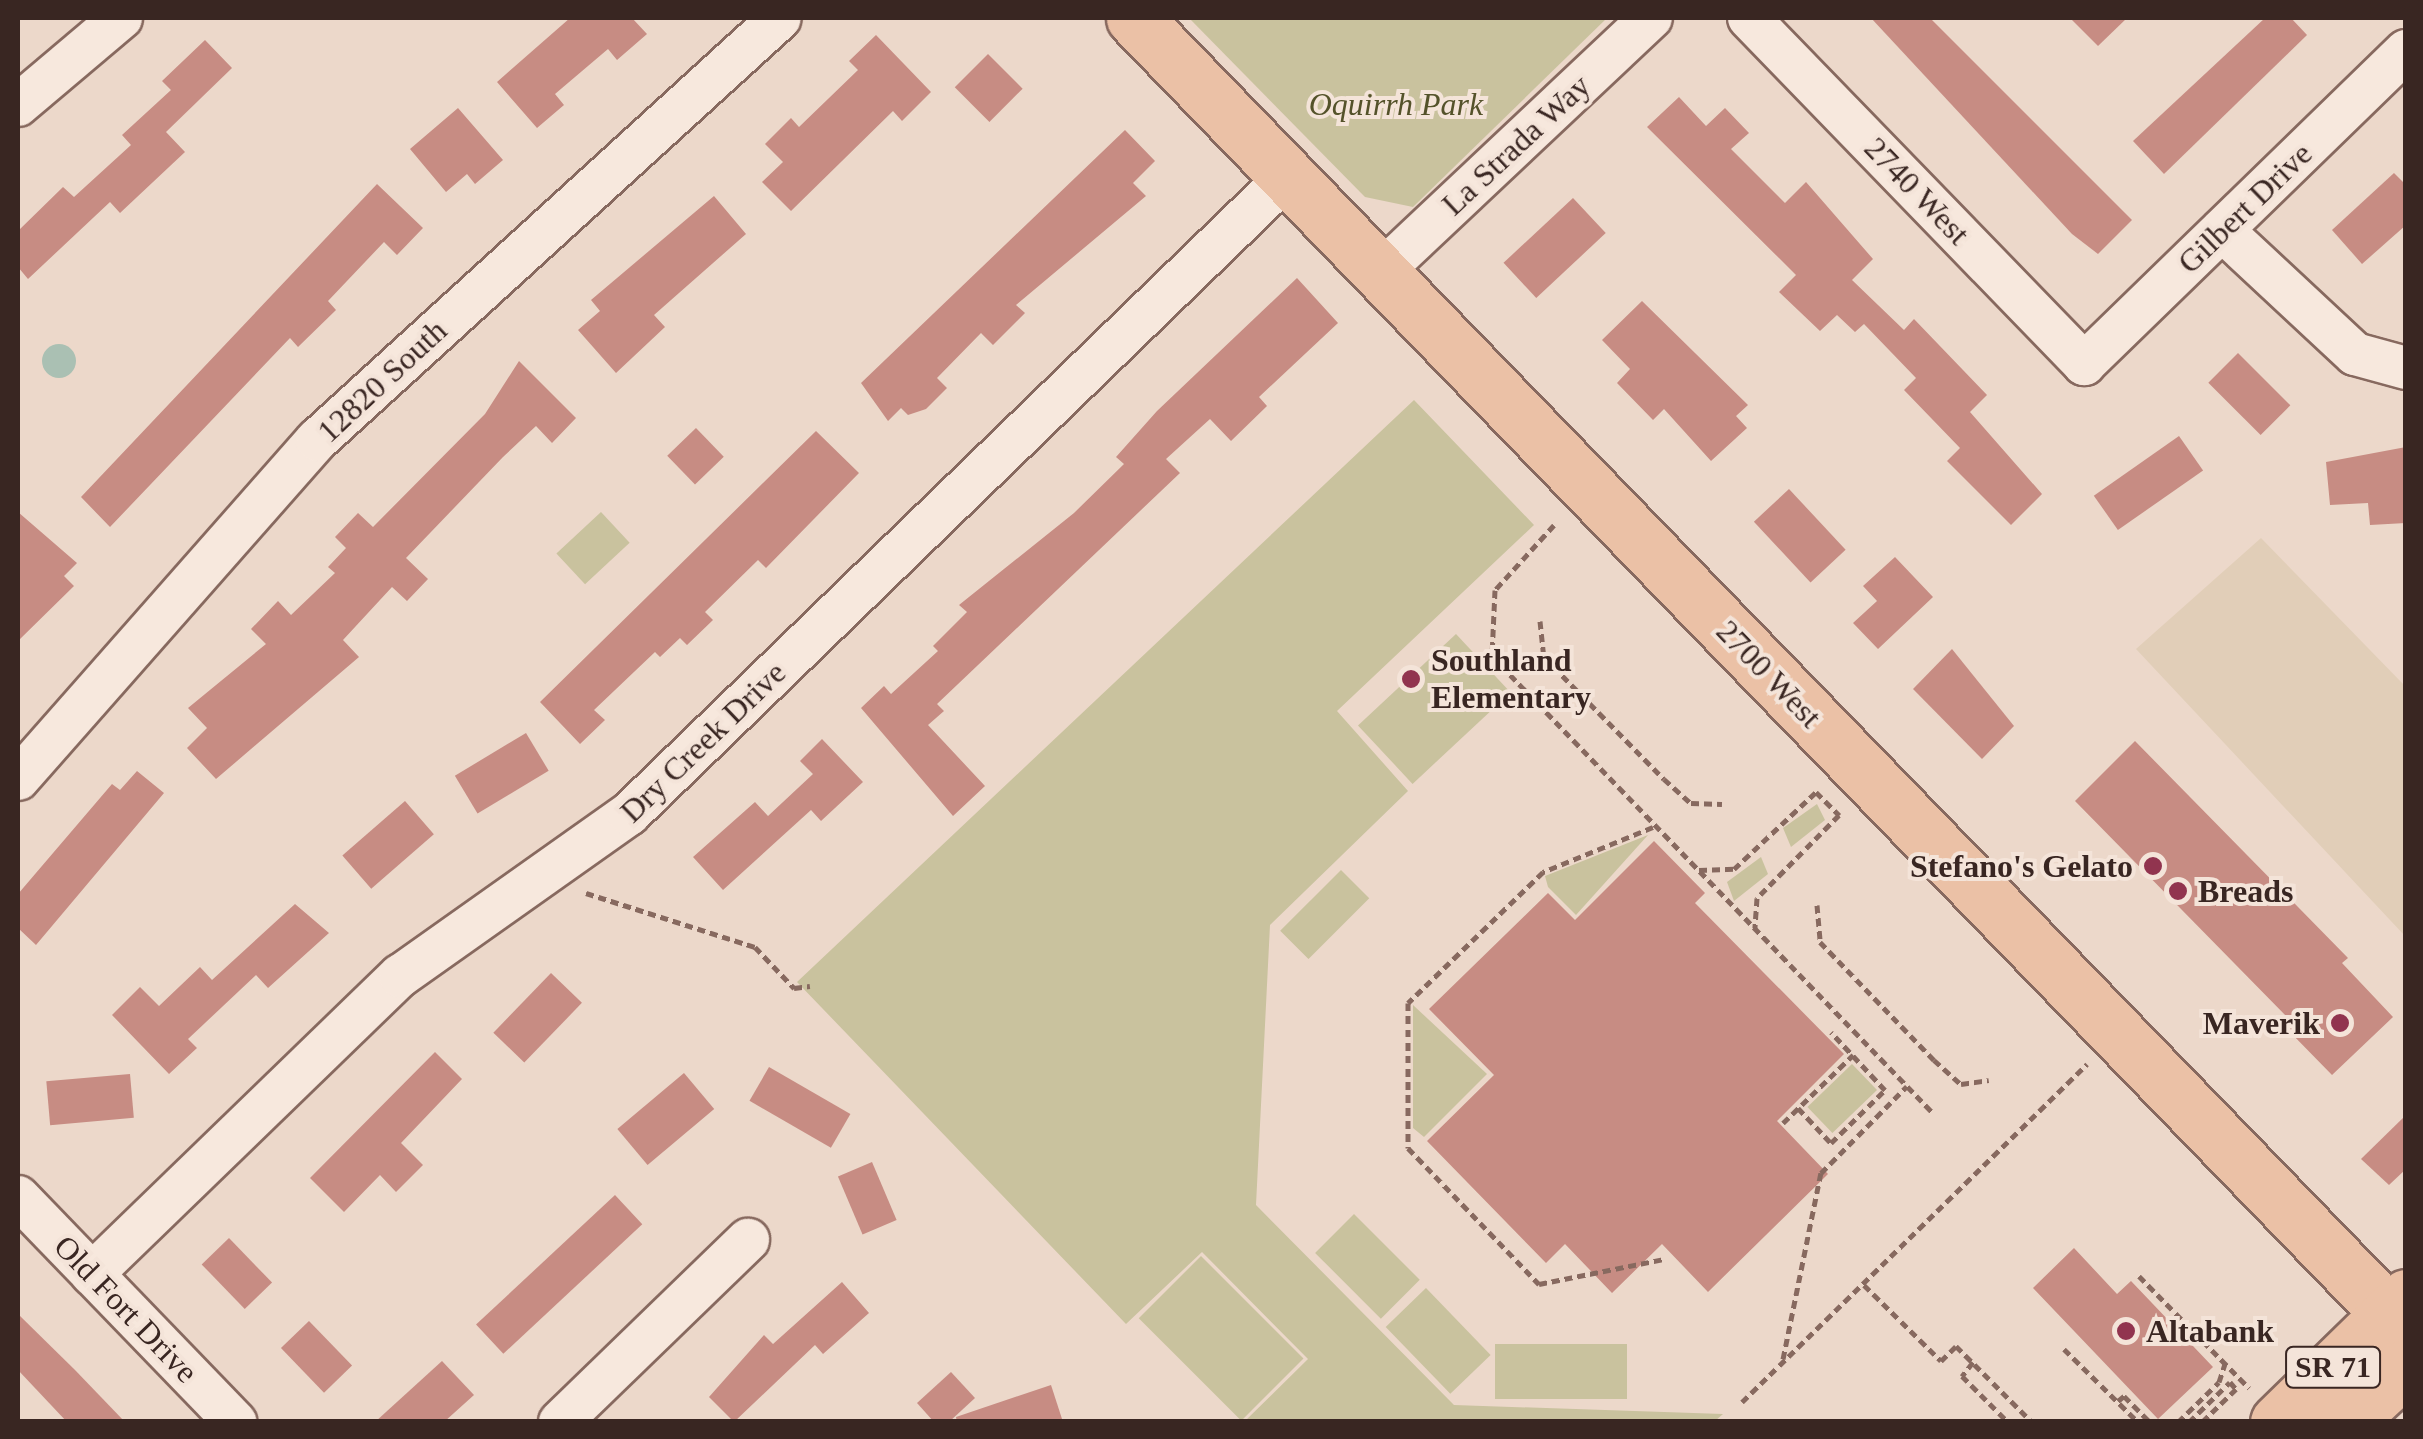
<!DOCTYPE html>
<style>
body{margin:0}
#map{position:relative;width:2423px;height:1439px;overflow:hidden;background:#ecd8ca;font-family:"Times New Roman",serif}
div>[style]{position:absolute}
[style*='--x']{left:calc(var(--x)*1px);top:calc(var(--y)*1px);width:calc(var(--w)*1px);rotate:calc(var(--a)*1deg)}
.farmland>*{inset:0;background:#e1ceb8}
.green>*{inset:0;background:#c9c29e;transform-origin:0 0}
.water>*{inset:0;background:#aac0b3}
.round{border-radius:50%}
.building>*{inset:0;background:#c78c83;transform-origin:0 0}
.path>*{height:5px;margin-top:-2.5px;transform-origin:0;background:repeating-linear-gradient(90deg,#87695f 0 8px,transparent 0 13px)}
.roads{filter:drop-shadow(2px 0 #87695f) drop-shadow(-2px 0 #87695f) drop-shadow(0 2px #87695f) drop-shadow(0 -2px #87695f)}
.minor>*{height:42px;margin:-21px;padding:0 21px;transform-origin:21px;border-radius:21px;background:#f7e8dd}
.major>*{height:55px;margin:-27.5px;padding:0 27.5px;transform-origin:27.5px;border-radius:27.5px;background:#ebc1a6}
.dots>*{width:28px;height:28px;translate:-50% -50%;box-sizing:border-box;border:5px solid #f4e4d9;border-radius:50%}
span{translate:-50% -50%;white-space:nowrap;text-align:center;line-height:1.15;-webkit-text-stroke:8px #f4e4d9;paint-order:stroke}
.shield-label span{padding:2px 8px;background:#f4e4d9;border:2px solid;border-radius:8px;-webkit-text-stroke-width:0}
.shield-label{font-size:30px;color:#392622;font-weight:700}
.park-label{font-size:32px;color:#54522a;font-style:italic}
.street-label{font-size:32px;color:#392622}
.poi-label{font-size:32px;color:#392622;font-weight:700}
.left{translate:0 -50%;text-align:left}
.right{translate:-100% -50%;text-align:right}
.frame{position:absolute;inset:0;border:20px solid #392622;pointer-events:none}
</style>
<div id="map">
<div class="farmland">
<div style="clip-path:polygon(2261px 538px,2405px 686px,2405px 936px,2136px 649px)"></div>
</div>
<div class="green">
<div style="clip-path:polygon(1189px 18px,1607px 18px,1413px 207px,1365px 197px)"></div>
<div style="clip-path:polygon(1414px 400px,1534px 525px,1337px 711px,1408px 791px,1270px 925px,1256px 1205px,1454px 1405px,1723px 1414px,1715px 1421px,1245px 1421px,1308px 1359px,1202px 1252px,1126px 1324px,797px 982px)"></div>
<div style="left:601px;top:512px;width:42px;height:61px;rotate:47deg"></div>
<div style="left:1456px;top:634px;width:80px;height:134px;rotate:47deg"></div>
<div style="clip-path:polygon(1817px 804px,1825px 820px,1791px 847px,1783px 828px)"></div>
<div style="clip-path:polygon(1648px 835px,1576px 915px,1548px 887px,1545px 876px)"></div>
<div style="clip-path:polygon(1761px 857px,1768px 874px,1734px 901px,1727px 882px)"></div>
<div style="left:1341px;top:870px;width:40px;height:86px;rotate:45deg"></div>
<div style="clip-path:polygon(1413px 1005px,1487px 1074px,1424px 1137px,1413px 1128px)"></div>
<div style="left:1852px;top:1064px;width:36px;height:62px;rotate:46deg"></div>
<div style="left:1354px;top:1214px;width:93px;height:55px;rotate:45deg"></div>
<div style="left:1201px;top:1256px;width:145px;height:88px;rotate:45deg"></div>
<div style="left:1426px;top:1288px;width:93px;height:56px;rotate:46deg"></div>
<div style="left:1495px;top:1344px;width:132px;height:55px"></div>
</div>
<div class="water">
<div class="round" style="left:42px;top:344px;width:34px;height:34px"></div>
</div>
<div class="building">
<div style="clip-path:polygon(570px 18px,632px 18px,647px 34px,617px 60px,608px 49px,555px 94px,564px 105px,537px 128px,497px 82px)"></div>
<div style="clip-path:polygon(1871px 18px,1930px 18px,2132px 220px,2098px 254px,2072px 234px)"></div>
<div style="clip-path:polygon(2070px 18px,2127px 18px,2098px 46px)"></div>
<div style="clip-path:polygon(2265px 18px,2291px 18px,2307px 35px,2164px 174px,2133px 141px)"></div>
<div style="clip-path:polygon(876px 35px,931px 92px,902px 121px,893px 111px,791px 211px,762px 182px,783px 162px,765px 144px,791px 118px,799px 127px,858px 70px,849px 61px)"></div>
<div style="clip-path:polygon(205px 40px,232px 68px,166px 132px,185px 152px,120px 213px,110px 202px,28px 279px,18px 267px,18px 231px,63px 187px,74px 197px,131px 145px,122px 135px,171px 90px,162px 81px)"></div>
<div style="left:988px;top:54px;width:49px;height:47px;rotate:45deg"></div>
<div style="clip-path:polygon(1679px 97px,1706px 126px,1725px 108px,1749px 133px,1731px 149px,1785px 203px,1806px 182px,1873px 259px,1852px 280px,1904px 330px,1914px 319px,1987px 395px,1970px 412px,2042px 494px,2011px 525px,1947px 461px,1960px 448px,1904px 390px,1916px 378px,1864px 324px,1855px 332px,1837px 315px,1820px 331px,1779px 292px,1796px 275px,1647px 127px)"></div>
<div style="clip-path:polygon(458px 108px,503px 160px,475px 184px,467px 174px,446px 192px,410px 149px)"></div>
<div style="clip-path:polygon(1125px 130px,1155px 161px,1133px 183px,1146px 196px,1016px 305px,1025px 313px,993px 345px,981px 333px,937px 378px,947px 388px,926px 409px,908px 415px,901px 408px,888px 421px,861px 383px)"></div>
<div style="clip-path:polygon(2394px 173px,2406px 185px,2406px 225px,2362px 264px,2332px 230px)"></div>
<div style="clip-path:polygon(377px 184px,423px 228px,397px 255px,384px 242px,328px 301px,336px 310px,298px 347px,290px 338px,110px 527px,81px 497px)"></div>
<div style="clip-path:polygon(714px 196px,746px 234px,654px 315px,665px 327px,616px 373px,578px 330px,600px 311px,591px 300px)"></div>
<div style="left:1573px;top:198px;width:48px;height:95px;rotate:47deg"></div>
<div style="clip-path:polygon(1297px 278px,1338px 323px,1259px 397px,1267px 406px,1231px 441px,1210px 419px,1166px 459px,1180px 473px,937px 704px,944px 711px,928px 725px,985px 786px,953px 816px,861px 708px,884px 686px,891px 694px,938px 651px,933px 646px,967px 612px,959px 605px,1074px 513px,1124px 464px,1116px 457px,1157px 411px)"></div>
<div style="clip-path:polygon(1642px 301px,1748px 405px,1736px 416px,1747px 428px,1711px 461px,1664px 409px,1653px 420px,1617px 383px,1630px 369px,1602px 340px)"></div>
<div style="left:2238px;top:353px;width:74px;height:42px;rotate:45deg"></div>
<div style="clip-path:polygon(519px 361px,576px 418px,552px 443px,536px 426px,503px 457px,406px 558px,428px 579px,407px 601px,392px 587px,343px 640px,359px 657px,216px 779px,187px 748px,207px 728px,188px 708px,266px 644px,251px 629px,278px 601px,291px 615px,335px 573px,328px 567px,346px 548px,335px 537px,358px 513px,373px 527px,485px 414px)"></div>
<div style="left:696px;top:428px;width:40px;height:40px;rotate:46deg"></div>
<div style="clip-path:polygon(816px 431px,859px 473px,766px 568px,758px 560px,705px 612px,713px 620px,687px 645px,680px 638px,660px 657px,655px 652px,594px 710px,605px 720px,580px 744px,540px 702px)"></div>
<div style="left:2179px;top:436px;width:42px;height:104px;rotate:55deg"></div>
<div style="clip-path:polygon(2406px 447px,2406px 523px,2370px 525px,2368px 503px,2330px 505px,2326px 462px)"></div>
<div style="left:1789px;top:489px;width:83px;height:48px;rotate:47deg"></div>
<div style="clip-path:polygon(18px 512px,77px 563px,64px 576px,74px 586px,18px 641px)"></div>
<div style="clip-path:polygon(1895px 557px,1933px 597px,1878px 649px,1853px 623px,1877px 601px,1863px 586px)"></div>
<div style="clip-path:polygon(1952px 649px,2014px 726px,1982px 759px,1913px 689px)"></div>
<div style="left:526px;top:733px;width:44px;height:83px;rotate:59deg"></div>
<div style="clip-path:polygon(822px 739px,863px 782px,821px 821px,811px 810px,723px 890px,693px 857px,755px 802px,768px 816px,813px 774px,800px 761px)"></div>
<div style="clip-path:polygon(2135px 741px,2348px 958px,2342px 963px,2393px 1017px,2332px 1075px,2287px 1029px,2293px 1023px,2075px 801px)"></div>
<div style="clip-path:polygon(137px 771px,164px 793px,36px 945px,18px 928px,18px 894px,112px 784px,120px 790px)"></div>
<div style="left:405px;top:801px;width:44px;height:83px;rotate:49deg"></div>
<div style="clip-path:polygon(1654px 841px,1705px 893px,1695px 903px,1844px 1054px,1777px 1121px,1828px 1174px,1708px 1292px,1662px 1244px,1612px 1293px,1565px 1244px,1546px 1263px,1427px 1141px,1494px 1075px,1429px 1009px,1548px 893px,1575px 920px)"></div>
<div style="clip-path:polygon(295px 904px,329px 933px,268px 988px,256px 975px,188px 1039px,197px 1048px,169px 1074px,112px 1015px,140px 987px,159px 1006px,200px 967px,212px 980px)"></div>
<div style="left:551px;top:973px;width:43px;height:83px;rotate:44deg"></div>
<div style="clip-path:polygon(435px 1052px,462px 1079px,401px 1143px,423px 1165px,396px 1192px,380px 1175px,344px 1212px,310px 1178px)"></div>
<div style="left:769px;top:1067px;width:94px;height:39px;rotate:30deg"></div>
<div style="left:684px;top:1073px;width:47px;height:87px;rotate:50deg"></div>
<div style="left:130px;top:1074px;width:44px;height:84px;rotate:85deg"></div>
<div style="clip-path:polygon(2406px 1115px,2406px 1169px,2389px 1185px,2361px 1159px)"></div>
<div style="left:872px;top:1162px;width:63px;height:37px;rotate:67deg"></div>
<div style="left:615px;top:1195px;width:40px;height:190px;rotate:47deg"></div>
<div style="left:229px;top:1238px;width:62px;height:38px;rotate:46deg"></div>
<div style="clip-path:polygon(2074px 1248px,2117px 1294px,2131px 1281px,2213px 1367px,2158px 1419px,2033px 1288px)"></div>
<div style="clip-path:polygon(842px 1282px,869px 1313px,823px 1354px,815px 1345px,734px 1422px,709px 1397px,764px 1335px,773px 1344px)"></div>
<div style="clip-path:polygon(18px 1314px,75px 1370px,125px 1422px,67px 1422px,18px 1370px)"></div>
<div style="left:309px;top:1321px;width:62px;height:39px;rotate:46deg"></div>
<div style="clip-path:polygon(442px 1361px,474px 1395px,444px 1422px,375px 1422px)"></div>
<div style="clip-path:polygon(951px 1372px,975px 1398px,949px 1422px,934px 1422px,917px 1403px)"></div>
<div style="clip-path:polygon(1051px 1385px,1063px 1422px,957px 1422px,956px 1417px)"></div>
</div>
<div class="path">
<div style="--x:1554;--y:525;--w:88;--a:132.2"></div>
<div style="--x:1495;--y:590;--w:66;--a:92.6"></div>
<div style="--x:1492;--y:656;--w:634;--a:46.02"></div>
<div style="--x:1540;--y:621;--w:36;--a:84"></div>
<div style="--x:1544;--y:657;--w:171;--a:45.5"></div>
<div style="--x:1664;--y:779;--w:36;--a:42"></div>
<div style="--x:1691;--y:803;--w:31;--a:2"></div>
<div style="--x:1653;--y:827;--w:119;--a:157.8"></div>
<div style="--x:1543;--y:872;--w:188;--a:135.9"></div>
<div style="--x:1408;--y:1003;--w:145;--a:90"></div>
<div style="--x:1408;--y:1148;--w:189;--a:46.1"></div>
<div style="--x:1539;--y:1284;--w:127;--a:-11.3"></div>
<div style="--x:1699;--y:870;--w:35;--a:-2"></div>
<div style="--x:1734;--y:869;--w:112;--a:-43.2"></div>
<div style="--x:1816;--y:792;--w:33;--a:45"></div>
<div style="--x:1839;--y:815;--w:117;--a:134.7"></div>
<div style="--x:1757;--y:898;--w:30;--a:94"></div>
<div style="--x:586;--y:893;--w:177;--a:17.7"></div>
<div style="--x:755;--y:947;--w:57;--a:46.4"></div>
<div style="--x:794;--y:988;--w:16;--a:-7"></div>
<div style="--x:1817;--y:905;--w:37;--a:85"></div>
<div style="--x:1820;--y:942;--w:164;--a:46"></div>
<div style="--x:1934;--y:1060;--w:36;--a:42"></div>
<div style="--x:1961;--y:1084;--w:28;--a:-8"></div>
<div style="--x:1798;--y:1108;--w:48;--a:46.7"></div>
<div style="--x:1831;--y:1143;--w:76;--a:-44.5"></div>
<div style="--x:1885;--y:1090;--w:79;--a:-133"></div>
<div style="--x:1783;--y:1123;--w:98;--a:-44.2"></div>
<div style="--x:2139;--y:1276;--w:157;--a:45.5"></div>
<div style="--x:1864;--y:1285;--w:108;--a:44.6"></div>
<div style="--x:1941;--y:1361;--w:21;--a:-45"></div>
<div style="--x:1956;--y:1346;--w:107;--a:45"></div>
<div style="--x:2064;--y:1349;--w:104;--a:44.6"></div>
<div style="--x:1783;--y:1359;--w:190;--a:-78.5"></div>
<div style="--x:1821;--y:1173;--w:122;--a:-45.3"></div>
<div style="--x:1973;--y:1362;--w:18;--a:128"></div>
<div style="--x:1962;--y:1376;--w:65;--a:45"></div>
<div style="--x:2118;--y:1401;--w:8;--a:-40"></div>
<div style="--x:2124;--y:1396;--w:37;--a:45"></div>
<div style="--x:1742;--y:1402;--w:483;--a:-44.4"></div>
<div style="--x:2178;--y:1422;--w:57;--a:-44.3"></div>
<div style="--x:2219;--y:1382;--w:19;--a:-72"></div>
<div style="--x:2189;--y:1422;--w:57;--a:-44.3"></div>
<div style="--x:2230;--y:1382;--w:9;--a:49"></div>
<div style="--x:2236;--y:1389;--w:47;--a:135.9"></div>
</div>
<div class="roads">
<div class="minor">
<div style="--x:1749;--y:18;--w:482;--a:45.9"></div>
<div style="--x:2084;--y:364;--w:449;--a:-44.2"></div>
<div style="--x:18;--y:105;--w:135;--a:-40.2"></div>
<div style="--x:2222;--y:230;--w:182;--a:43"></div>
<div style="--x:2355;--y:354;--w:53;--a:15.4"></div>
<div style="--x:1381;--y:272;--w:371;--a:-43.3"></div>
<div style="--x:18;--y:779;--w:452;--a:-48.6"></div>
<div style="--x:317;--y:440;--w:626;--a:-42.35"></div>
<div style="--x:18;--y:1197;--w:313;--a:46"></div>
<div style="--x:92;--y:1274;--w:429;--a:-44.1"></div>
<div style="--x:400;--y:976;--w:281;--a:-35.3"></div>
<div style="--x:629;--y:814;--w:917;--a:-44.07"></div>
<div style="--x:560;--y:1422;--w:262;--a:-44.1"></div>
</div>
<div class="major">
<div style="--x:1134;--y:18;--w:1828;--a:45.91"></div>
<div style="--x:2278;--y:1422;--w:179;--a:-44.3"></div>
<div style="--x:2347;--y:1422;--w:81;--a:-43"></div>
</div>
</div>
<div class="dots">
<div style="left:1411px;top:679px;background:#91344f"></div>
<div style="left:2153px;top:866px;background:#91344f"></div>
<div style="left:2178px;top:891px;background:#91344f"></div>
<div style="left:2340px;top:1023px;background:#91344f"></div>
<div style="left:2126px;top:1331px;background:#91344f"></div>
</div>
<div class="shield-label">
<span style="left:2333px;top:1367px">SR 71</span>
</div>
<div class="park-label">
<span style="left:1396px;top:104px">Oquirrh Park</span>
</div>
<div class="street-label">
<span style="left:1516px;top:145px;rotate:-43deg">La Strada Way</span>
<span style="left:1917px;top:191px;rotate:46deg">2740 West</span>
<span style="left:2245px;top:208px;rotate:-44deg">Gilbert Drive</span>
<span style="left:382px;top:381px;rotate:-43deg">12820 South</span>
<span style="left:1769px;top:674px;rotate:46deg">2700 West</span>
<span style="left:703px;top:742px;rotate:-44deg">Dry Creek Drive</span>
<span style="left:126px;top:1309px;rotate:46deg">Old Fort Drive</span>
</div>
<div class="poi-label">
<span class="left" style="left:1431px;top:679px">Southland<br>Elementary</span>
<span class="right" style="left:2133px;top:866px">Stefano's Gelato</span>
<span class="left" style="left:2198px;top:891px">Breads</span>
<span class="right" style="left:2320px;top:1023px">Maverik</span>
<span class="left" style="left:2146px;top:1331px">Altabank</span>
</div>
<div class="frame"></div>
</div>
